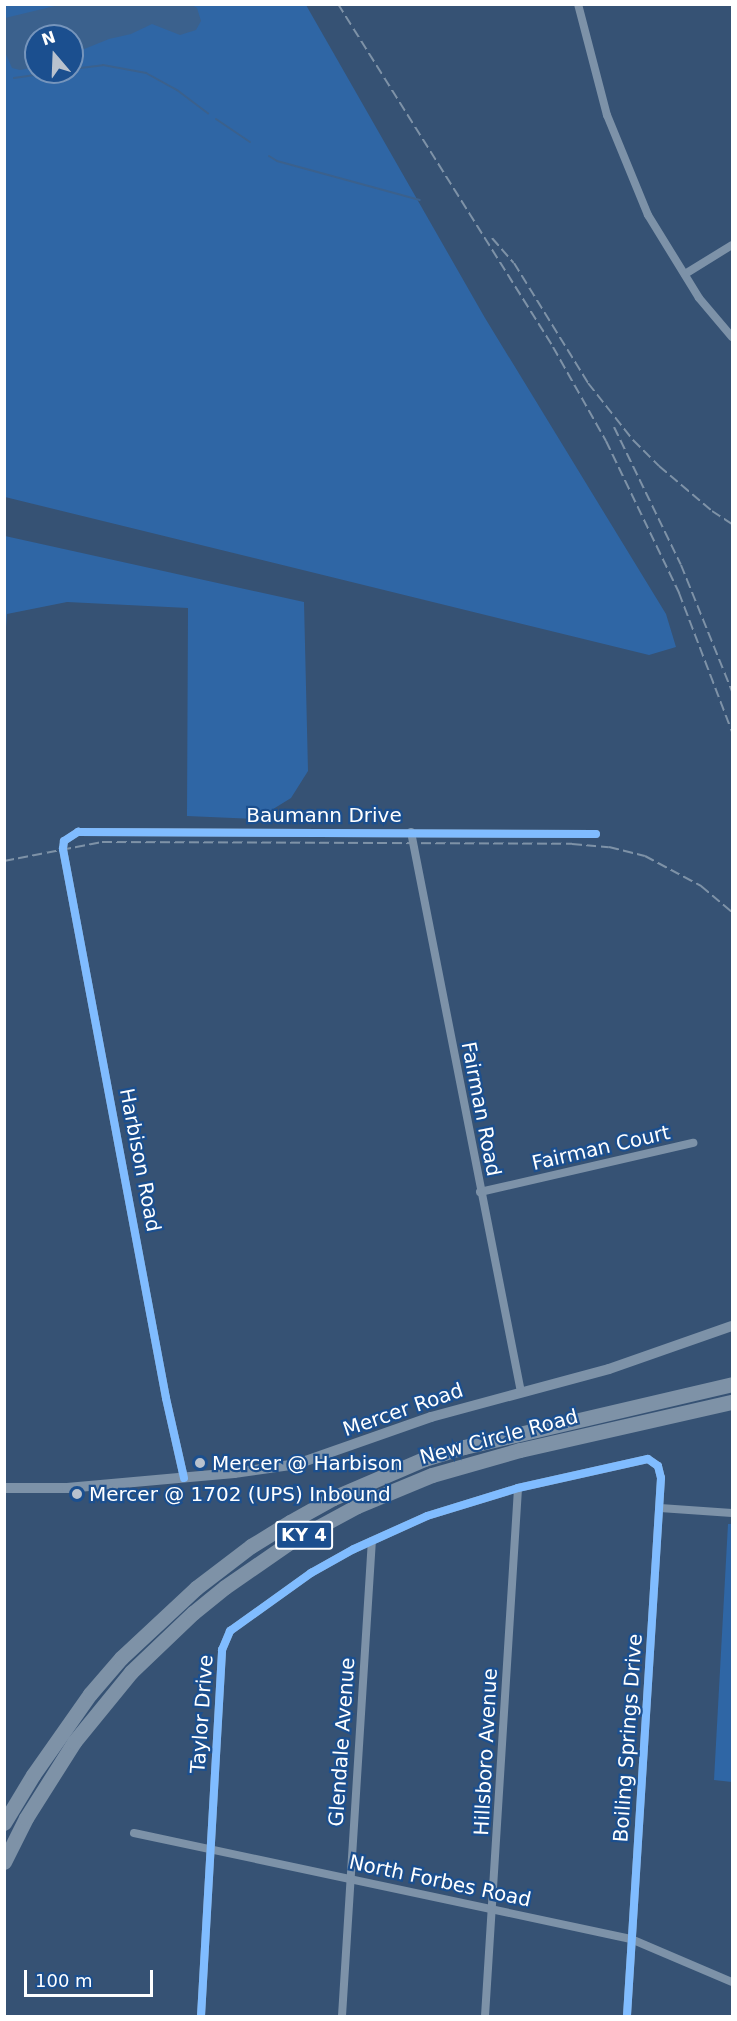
<!DOCTYPE html>
<style>
body{margin:0}
#map{position:relative;width:737px;height:2021px;overflow:hidden;background:#365274;font-family:"DejaVu Sans",sans-serif}
div>[style]{position:absolute}
[style*='--x']{left:calc(var(--x)*1px);top:calc(var(--y)*1px);width:calc(var(--w)*1px);rotate:calc(var(--a)*1deg)}
.green>*{inset:0;background:#2f66a5}
.water>*{inset:0;background:#3b618d}
.stream>*{height:2px;margin:-1px;padding:0 1px;transform-origin:1px;border-radius:1px;background:#3b618d}
.minor>*{height:8px;margin:-4px;padding:0 4px;transform-origin:4px;border-radius:4px;background:#7d92a8}
.tertiary>*{height:10px;margin:-5px;padding:0 5px;transform-origin:5px;border-radius:5px;background:#7d92a8}
.motorway>*{height:15px;margin:-7.5px;padding:0 7.5px;transform-origin:7.5px;border-radius:7.5px;background:#7e92a7}
.rail>*{height:2px;margin-top:-1px;transform-origin:0;background:repeating-linear-gradient(90deg,#7e92a7 0 10px,transparent 0 14.5px)}
.cycleway>*{height:8px;margin:-4px;padding:0 4px;transform-origin:4px;border-radius:4px;background:#80bcff}
.dots>*{width:16px;height:16px;translate:-50% -50%;box-sizing:border-box;border:3px solid #1b4f8f;border-radius:50%}
span{translate:-50% -50%;white-space:nowrap;text-align:center;line-height:1.15;-webkit-text-stroke:4.5px #1b4f8f;paint-order:stroke}
.shield-label span{padding:2px 4px;background:#1b4f8f;border:2px solid;border-radius:4px;-webkit-text-stroke-width:0}
.shield-label{font-size:18px;color:#fff;font-weight:700}
.street-label{font-size:20px;color:#fff}
.poi-label{font-size:20px;color:#fff}
.left{translate:0 -50%;text-align:left}
.frame{position:absolute;inset:0;border:6px solid #fff;pointer-events:none}
.north{position:absolute;left:24px;top:24px;width:60px;height:60px;box-sizing:border-box;background:#1b4f8f;border:2px solid #7695bc;border-radius:50%;rotate:341deg;font-size:16px;font-weight:700;line-height:24px;text-align:center;color:#fff}
.north::after{content:'';display:block;margin:auto;width:21px;height:27px;background:#b9c2ce;clip-path:polygon(50% 0,100% 100%,50% 72%,0 100%)}
.scale{position:absolute;left:24px;top:1970px;width:129px;height:27px;box-sizing:border-box;border:3px solid #fff;border-top:0;padding-left:8px;font-size:18px;line-height:21px;white-space:nowrap;color:#fff;-webkit-text-stroke:4px #1b4f8f;paint-order:stroke}
</style>
<div id="map">
<div class="green">
<div style="clip-path:polygon(evenodd,5px 5px,306px 5px,485px 318px,666px 614px,676px 647px,649px 655px,5px 497px,5px 5px,36px 36px,72px 36px,72px 72px,36px 72px,36px 36px)"></div>
<div style="clip-path:polygon(5px 536px,304px 602px,308px 771px,291px 798px,257px 819px,187px 816px,188px 608px,67px 602px,7px 614px,5px 642px)"></div>
<div style="clip-path:polygon(728px 1524px,732px 1524px,732px 1782px,714px 1780px)"></div>
</div>
<div class="water">
<div style="clip-path:polygon(190px 4px,197px 8px,201px 21px,196px 30px,180px 35px,152px 24px,131px 34px,109px 39px,72px 54px,72px 36px,36px 36px,36px 67px,20px 70px,12px 68px,5px 52px,5px 18px,59px 5px)"></div>
</div>
<div class="stream">
<div style="--x:72;--y:69;--w:31;--a:-7"></div>
<div style="--x:103;--y:65;--w:44;--a:10.5"></div>
<div style="--x:146;--y:73;--w:35;--a:29"></div>
<div style="--x:177;--y:90;--w:39;--a:37"></div>
<div style="--x:14;--y:78;--w:42;--a:-8.1"></div>
<div style="--x:216;--y:119;--w:41;--a:34.1"></div>
<div style="--x:269;--y:156;--w:9;--a:32"></div>
<div style="--x:277;--y:161;--w:148;--a:15.3"></div>
</div>
<div class="minor">
<div style="--x:578;--y:4;--w:115;--a:75.4"></div>
<div style="--x:607;--y:115;--w:108;--a:67.7"></div>
<div style="--x:648;--y:215;--w:97;--a:58.4"></div>
<div style="--x:699;--y:298;--w:51;--a:49.8"></div>
<div style="--x:685;--y:274;--w:55;--a:-31.7"></div>
<div style="--x:411;--y:832;--w:571;--a:78.89"></div>
<div style="--x:480;--y:1192;--w:219;--a:-13"></div>
<div style="--x:184;--y:1478;--w:82;--a:-102.7"></div>
<div style="--x:166;--y:1398;--w:559;--a:-100.63"></div>
<div style="--x:63;--y:849;--w:8;--a:-83"></div>
<div style="--x:64;--y:841;--w:17;--a:-33"></div>
<div style="--x:78;--y:832;--w:518;--a:0.22"></div>
<div style="--x:660;--y:1508;--w:72;--a:4"></div>
<div style="--x:134;--y:1833;--w:508;--a:12.04"></div>
<div style="--x:631;--y:1939;--w:110;--a:23.1"></div>
<div style="--x:201;--y:2016;--w:367;--a:-86.7"></div>
<div style="--x:222;--y:1650;--w:21;--a:-67"></div>
<div style="--x:230;--y:1631;--w:100;--a:-35.6"></div>
<div style="--x:311;--y:1573;--w:49;--a:-29.2"></div>
<div style="--x:354;--y:1549;--w:80;--a:-24.3"></div>
<div style="--x:427;--y:1516;--w:95;--a:-17.1"></div>
<div style="--x:518;--y:1488;--w:133;--a:-12.6"></div>
<div style="--x:648;--y:1459;--w:12;--a:35"></div>
<div style="--x:658;--y:1466;--w:12;--a:76"></div>
<div style="--x:661;--y:1478;--w:539;--a:93.62"></div>
<div style="--x:342;--y:2016;--w:476;--a:-86.4"></div>
<div style="--x:485;--y:2016;--w:529;--a:-86.42"></div>
</div>
<div class="tertiary">
<div style="--x:4;--y:1488;--w:63;--a:0"></div>
<div style="--x:67;--y:1488;--w:168;--a:-5.1"></div>
<div style="--x:234;--y:1473;--w:64;--a:-8.1"></div>
<div style="--x:297;--y:1464;--w:142;--a:-19.3"></div>
<div style="--x:431;--y:1417;--w:184;--a:-15.1"></div>
<div style="--x:609;--y:1369;--w:130;--a:-19.3"></div>
</div>
<div class="motorway">
<div style="--x:4;--y:1823;--w:56;--a:-58.9"></div>
<div style="--x:33;--y:1775;--w:99;--a:-54.9"></div>
<div style="--x:90;--y:1694;--w:48;--a:-49.3"></div>
<div style="--x:121;--y:1658;--w:103;--a:-43"></div>
<div style="--x:196;--y:1588;--w:69;--a:-37.4"></div>
<div style="--x:251;--y:1546;--w:46;--a:-31.6"></div>
<div style="--x:290;--y:1522;--w:49;--a:-29.2"></div>
<div style="--x:333;--y:1498;--w:99;--a:-23.2"></div>
<div style="--x:424;--y:1459;--w:42;--a:-16.7"></div>
<div style="--x:464;--y:1447;--w:275;--a:-13.2"></div>
<div style="--x:4;--y:1862;--w:49;--a:-63.4"></div>
<div style="--x:26;--y:1818;--w:90;--a:-57.7"></div>
<div style="--x:74;--y:1742;--w:90;--a:-50.8"></div>
<div style="--x:131;--y:1672;--w:86;--a:-43.6"></div>
<div style="--x:193;--y:1613;--w:41;--a:-39.1"></div>
<div style="--x:225;--y:1587;--w:75;--a:-34.7"></div>
<div style="--x:287;--y:1544;--w:80;--a:-28.5"></div>
<div style="--x:357;--y:1506;--w:81;--a:-22.5"></div>
<div style="--x:432;--y:1475;--w:91;--a:-15.9"></div>
<div style="--x:520;--y:1450;--w:217;--a:-12.8"></div>
</div>
<div class="rail">
<div style="--x:338;--y:4;--w:405;--a:57.9"></div>
<div style="--x:553;--y:347;--w:108;--a:60.6"></div>
<div style="--x:606;--y:441;--w:169;--a:64.3"></div>
<div style="--x:679;--y:593;--w:149;--a:69.1"></div>
<div style="--x:492;--y:238;--w:33;--a:49"></div>
<div style="--x:514;--y:263;--w:141;--a:58.3"></div>
<div style="--x:588;--y:383;--w:73;--a:51.7"></div>
<div style="--x:633;--y:440;--w:37;--a:45"></div>
<div style="--x:659;--y:466;--w:70;--a:40.3"></div>
<div style="--x:712;--y:511;--w:24;--a:33"></div>
<div style="--x:614;--y:427;--w:153;--a:64.1"></div>
<div style="--x:681;--y:565;--w:136;--a:68"></div>
<div style="--x:4;--y:861;--w:100;--a:-11"></div>
<div style="--x:102;--y:842;--w:470;--a:0.2"></div>
<div style="--x:572;--y:844;--w:37;--a:5"></div>
<div style="--x:609;--y:847;--w:37;--a:14"></div>
<div style="--x:645;--y:856;--w:64;--a:28.2"></div>
<div style="--x:701;--y:886;--w:40;--a:40"></div>
</div>
<div class="cycleway">
<div style="--x:184;--y:1478;--w:82;--a:-102.7"></div>
<div style="--x:166;--y:1398;--w:559;--a:-100.63"></div>
<div style="--x:63;--y:849;--w:8;--a:-83"></div>
<div style="--x:64;--y:841;--w:17;--a:-33"></div>
<div style="--x:78;--y:832;--w:518;--a:0.22"></div>
<div style="--x:201;--y:2016;--w:367;--a:-86.7"></div>
<div style="--x:222;--y:1650;--w:21;--a:-67"></div>
<div style="--x:230;--y:1631;--w:100;--a:-35.6"></div>
<div style="--x:311;--y:1573;--w:49;--a:-29.2"></div>
<div style="--x:354;--y:1549;--w:80;--a:-24.3"></div>
<div style="--x:427;--y:1516;--w:95;--a:-17.1"></div>
<div style="--x:518;--y:1488;--w:133;--a:-12.6"></div>
<div style="--x:648;--y:1459;--w:12;--a:35"></div>
<div style="--x:658;--y:1466;--w:12;--a:76"></div>
<div style="--x:661;--y:1478;--w:539;--a:93.62"></div>
</div>
<div class="dots">
<div style="left:200px;top:1463px;background:#b9c2ce"></div>
<div style="left:77px;top:1494px;background:#b9c2ce"></div>
</div>
<div class="shield-label">
<span style="left:304px;top:1535px">KY 4</span>
</div>
<div class="street-label">
<span style="left:324px;top:815px">Baumann Drive</span>
<span style="left:481px;top:1109px;rotate:79deg">Fairman Road</span>
<span style="left:601px;top:1148px;rotate:-13deg">Fairman Court</span>
<span style="left:140px;top:1160px;rotate:79deg">Harbison Road</span>
<span style="left:403px;top:1410px;rotate:-19deg">Mercer Road</span>
<span style="left:499px;top:1437px;rotate:-15deg">New Circle Road</span>
<span style="left:202px;top:1714px;rotate:-86deg">Taylor Drive</span>
<span style="left:628px;top:1738px;rotate:-86deg">Boiling Springs Drive</span>
<span style="left:342px;top:1742px;rotate:-86deg">Glendale Avenue</span>
<span style="left:486px;top:1752px;rotate:-87deg">Hillsboro Avenue</span>
<span style="left:440px;top:1881px;rotate:12deg">North Forbes Road</span>
</div>
<div class="poi-label">
<span class="left" style="left:212px;top:1463px">Mercer @ Harbison</span>
<span class="left" style="left:89px;top:1494px">Mercer @ 1702 (UPS) Inbound</span>
</div>
<div class="frame"></div>
<div class="north">N</div>
<div class="scale">100 m</div>
</div>
